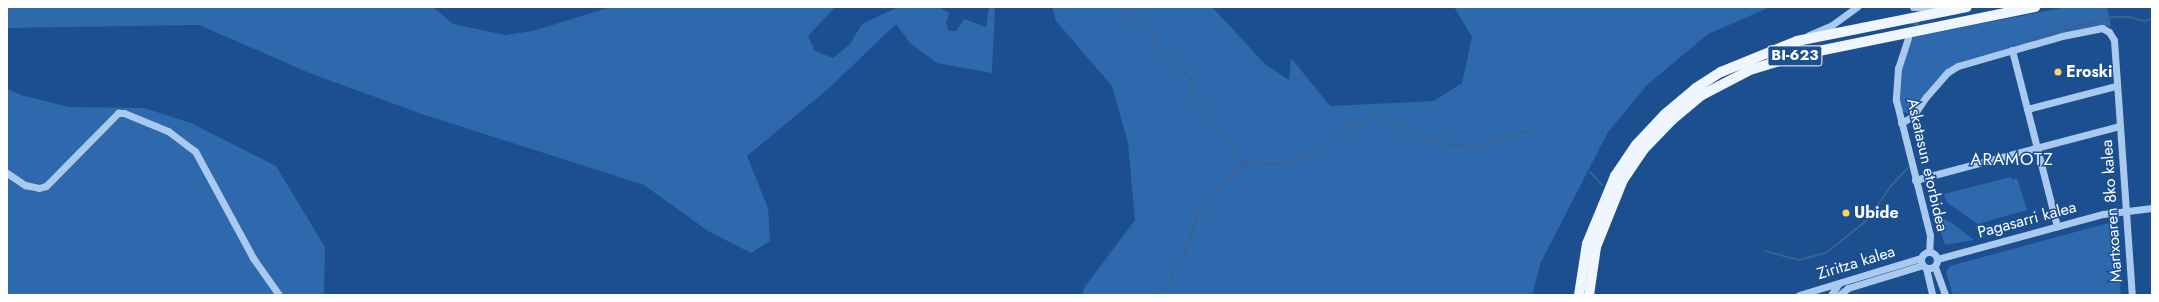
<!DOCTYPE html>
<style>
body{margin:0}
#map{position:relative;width:2159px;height:302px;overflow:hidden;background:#1b4f8f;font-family:Jost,sans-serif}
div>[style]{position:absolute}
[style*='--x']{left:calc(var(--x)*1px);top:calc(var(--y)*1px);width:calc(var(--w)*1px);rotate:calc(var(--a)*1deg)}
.green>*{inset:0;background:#2e69ad}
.stream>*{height:2px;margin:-1px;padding:0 1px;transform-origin:1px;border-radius:1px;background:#3c6290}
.minor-tunnel>*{height:7px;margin-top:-3.5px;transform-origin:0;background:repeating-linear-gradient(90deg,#3d69a0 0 7px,transparent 0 10.5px)}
.minor>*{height:7px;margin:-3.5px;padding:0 3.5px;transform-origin:3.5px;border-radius:3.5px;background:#a9c9ee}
.minor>.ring{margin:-3.5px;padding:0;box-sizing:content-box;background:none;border:7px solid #a9c9ee;border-radius:50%}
.major>*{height:10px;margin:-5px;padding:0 5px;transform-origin:5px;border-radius:5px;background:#f0f6ff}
.dots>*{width:11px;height:11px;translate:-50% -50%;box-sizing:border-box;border:2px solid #1b4f8f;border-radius:50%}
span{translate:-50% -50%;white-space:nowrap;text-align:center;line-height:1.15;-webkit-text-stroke:3px #1b4f8f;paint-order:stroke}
.shield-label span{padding:1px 3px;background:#1b4f8f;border:1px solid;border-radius:3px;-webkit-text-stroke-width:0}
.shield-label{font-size:15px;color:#fff;font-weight:700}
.poi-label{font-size:16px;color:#fff;font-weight:700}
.left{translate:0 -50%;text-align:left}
.street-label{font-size:16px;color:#fff}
.neighbourhood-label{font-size:17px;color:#fff;letter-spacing:1px}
.frame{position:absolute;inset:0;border:8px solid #fff;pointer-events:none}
</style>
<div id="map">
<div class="green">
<div style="clip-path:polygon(7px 7px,433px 7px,453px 24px,505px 35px,533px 31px,611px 7px,835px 7px,808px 36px,815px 51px,833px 58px,850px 44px,862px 24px,898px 7px,938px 7px,949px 13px,946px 23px,949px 31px,956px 31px,964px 19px,986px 27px,989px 7px,995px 7px,992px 73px,937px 63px,910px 43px,896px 24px,828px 89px,747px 156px,768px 208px,770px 241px,751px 253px,708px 231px,644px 185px,422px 114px,312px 74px,199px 25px,7px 28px)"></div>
<div style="clip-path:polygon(1052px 7px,1212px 7px,1265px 64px,1289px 80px,1291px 58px,1330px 106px,1434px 101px,1462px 83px,1472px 37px,1454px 7px,1768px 8px,1708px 34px,1647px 85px,1608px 132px,1541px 262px,1532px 295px,1082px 295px,1084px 288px,1135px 220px,1128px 143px,1112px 86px,1056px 21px)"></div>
<div style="clip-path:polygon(2067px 7px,2107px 7px,2111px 26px,1958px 66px,1918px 109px,1909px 114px,1898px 110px,1896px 83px,1908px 38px)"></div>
<div style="clip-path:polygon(7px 89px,21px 95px,69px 107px,144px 108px,191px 123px,276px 166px,325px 247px,324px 295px,7px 295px)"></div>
<div style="clip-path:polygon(2011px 177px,2012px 180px,2017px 178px,2027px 210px,1978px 224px,1946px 202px,1944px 194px)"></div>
<div style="clip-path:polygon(1935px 215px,1952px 223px,1974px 240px,1945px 245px)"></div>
<div style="clip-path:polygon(2116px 221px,2121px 295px,1953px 295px,1946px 272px,1950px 266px)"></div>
</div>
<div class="stream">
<div style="--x:1121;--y:7;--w:9;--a:63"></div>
<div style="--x:1125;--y:15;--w:13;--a:39"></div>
<div style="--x:1135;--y:23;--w:12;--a:14"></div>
<div style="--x:1147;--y:26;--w:31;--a:63"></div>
<div style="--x:1161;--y:54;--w:39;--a:40"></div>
<div style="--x:1191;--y:79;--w:22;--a:74"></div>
<div style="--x:1197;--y:100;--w:77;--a:54"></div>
<div style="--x:1242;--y:162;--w:48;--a:3.6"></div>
<div style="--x:1290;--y:165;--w:24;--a:-24"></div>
<div style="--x:1312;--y:155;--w:33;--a:-43"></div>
<div style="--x:1336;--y:133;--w:32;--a:-20"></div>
<div style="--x:1366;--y:122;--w:7;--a:-74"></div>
<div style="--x:1368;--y:115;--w:4;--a:-14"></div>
<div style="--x:1372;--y:114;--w:7;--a:0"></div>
<div style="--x:1379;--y:114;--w:49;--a:30.8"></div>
<div style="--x:1421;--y:139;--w:31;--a:11"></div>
<div style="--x:1451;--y:145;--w:24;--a:5"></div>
<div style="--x:1475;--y:147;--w:52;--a:-18.1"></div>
<div style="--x:1524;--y:131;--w:16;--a:22"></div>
<div style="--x:2025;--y:41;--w:91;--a:-15.3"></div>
<div style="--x:2113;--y:17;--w:17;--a:0"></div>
<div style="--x:2130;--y:17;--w:15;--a:16"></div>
<div style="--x:2144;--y:21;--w:8;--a:-14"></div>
<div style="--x:1590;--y:172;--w:18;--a:47"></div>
<div style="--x:1765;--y:251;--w:35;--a:15"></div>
<div style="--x:1799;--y:260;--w:28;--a:-15"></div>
<div style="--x:1826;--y:253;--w:51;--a:-38.7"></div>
<div style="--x:1866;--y:221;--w:43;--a:-54.5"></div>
<div style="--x:1891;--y:186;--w:25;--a:-47"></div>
<div style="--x:1159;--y:295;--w:21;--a:-51"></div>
<div style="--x:1172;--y:279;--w:10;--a:-84"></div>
<div style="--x:1173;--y:269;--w:16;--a:-38"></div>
<div style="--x:1186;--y:259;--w:9;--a:-96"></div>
<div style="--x:1185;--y:250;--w:40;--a:-69.8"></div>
<div style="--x:1199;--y:212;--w:8;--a:-30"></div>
<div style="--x:1206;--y:208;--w:11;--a:-68"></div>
<div style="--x:1210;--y:198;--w:16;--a:-52"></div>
<div style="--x:1220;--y:185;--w:36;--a:-37"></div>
</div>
<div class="minor-tunnel">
<div style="--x:1910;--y:34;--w:30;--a:-66"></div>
</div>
<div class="minor">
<div style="--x:1913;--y:7;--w:29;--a:0"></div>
<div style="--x:1809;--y:35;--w:25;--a:-23"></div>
<div style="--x:1832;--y:25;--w:31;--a:-36"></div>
<div style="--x:1908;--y:38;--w:32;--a:108"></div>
<div style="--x:1898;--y:68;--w:32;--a:94"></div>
<div style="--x:1896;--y:100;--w:139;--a:75.9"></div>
<div style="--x:1930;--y:235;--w:17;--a:93"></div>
<div style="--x:2012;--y:50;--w:182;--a:75.7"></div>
<div style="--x:2027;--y:109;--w:92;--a:-14.5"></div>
<div style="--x:1901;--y:123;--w:14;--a:-30"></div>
<div style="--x:1913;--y:116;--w:23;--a:-56"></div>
<div style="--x:1926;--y:97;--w:33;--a:-49"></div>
<div style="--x:1948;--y:72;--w:12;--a:-31"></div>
<div style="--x:1958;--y:66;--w:108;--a:-16.1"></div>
<div style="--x:2062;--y:36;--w:41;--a:-11.3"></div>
<div style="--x:2102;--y:28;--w:8;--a:30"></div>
<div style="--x:2109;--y:32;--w:9;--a:58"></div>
<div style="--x:2114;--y:40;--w:256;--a:86"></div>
<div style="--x:7;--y:173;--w:22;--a:34"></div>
<div style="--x:25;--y:185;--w:14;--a:12"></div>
<div style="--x:39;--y:188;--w:7;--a:-16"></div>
<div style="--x:46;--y:186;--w:103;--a:-45.4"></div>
<div style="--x:118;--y:113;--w:6;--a:0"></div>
<div style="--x:124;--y:113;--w:48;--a:22.2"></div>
<div style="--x:168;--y:131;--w:34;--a:37"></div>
<div style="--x:195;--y:151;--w:122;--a:61.5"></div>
<div style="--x:253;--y:258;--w:45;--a:54.9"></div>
<div style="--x:1915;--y:180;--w:212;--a:-14.8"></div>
<div class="ring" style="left:1921px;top:252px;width:9px;height:9px"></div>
<div style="--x:1937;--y:259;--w:172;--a:-15.2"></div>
<div style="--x:2103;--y:214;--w:49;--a:-7"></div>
<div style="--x:1935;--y:267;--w:30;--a:70"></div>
<div style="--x:1926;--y:268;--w:28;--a:77"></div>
<div style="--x:1799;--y:295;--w:127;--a:-16.9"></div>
<div style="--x:1831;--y:295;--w:14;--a:-56"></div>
<div style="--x:1839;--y:295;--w:11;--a:-38"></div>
<div style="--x:1848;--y:288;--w:78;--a:-17"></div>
</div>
<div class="major">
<div style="--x:1579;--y:295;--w:52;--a:-81.1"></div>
<div style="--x:1587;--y:244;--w:74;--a:-67.6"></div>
<div style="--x:1615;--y:176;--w:37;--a:-56"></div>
<div style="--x:1636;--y:145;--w:42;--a:-46.9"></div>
<div style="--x:1665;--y:114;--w:40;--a:-40"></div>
<div style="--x:1696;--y:88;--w:30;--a:-33"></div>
<div style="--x:1721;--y:72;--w:82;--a:-22.2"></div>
<div style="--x:1797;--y:41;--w:173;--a:-11.3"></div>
<div style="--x:1589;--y:295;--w:49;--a:-81.7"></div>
<div style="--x:1596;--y:247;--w:72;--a:-68.1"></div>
<div style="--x:1623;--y:180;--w:36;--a:-56"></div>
<div style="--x:1643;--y:150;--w:42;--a:-46"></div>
<div style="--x:1672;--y:120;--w:39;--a:-40"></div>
<div style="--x:1702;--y:95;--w:54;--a:-27.5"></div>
<div style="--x:1750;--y:70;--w:51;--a:-17"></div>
<div style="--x:1799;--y:55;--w:241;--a:-11.5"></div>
</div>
<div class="dots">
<div style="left:2058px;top:72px;background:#ffd166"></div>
<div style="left:1846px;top:213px;background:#ffd166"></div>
</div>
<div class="shield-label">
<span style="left:1795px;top:56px">BI-623</span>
</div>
<div class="poi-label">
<span class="left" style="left:2066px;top:72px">Eroski</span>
<span class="left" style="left:1854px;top:213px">Ubide</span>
</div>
<div class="street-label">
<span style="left:1927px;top:165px;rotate:77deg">Askatasun etorbidea</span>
<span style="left:2112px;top:211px;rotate:-94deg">Martxoaren 8ko kalea</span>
<span style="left:2027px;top:220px;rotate:-15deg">Pagasarri kalea</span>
<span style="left:1856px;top:263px;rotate:-17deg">Ziritza kalea</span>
</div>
<div class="neighbourhood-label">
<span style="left:2012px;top:160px">ARAMOTZ</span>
</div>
<div class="frame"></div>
</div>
